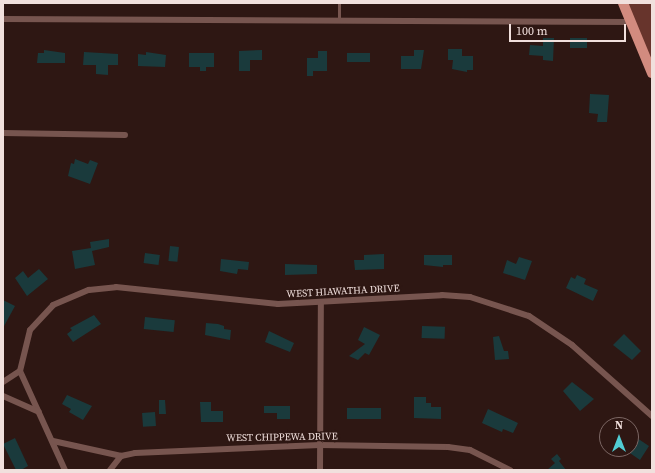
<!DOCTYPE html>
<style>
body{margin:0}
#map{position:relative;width:655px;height:473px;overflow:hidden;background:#2e1713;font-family:"Source Serif 4",serif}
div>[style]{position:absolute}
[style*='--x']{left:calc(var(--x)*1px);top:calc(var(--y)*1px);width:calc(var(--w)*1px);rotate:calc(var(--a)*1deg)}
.green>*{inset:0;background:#67342c}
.building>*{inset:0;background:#1a3a3c;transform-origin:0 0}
.service>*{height:3px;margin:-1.5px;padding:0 1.5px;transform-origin:1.5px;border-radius:1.5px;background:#77554f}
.minor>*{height:6px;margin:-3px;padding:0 3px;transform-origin:3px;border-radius:3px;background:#77554f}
.primary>*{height:10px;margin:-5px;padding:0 5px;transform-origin:5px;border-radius:5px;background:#d28b7f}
span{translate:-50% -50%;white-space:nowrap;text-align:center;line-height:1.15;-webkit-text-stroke:3px #2e1713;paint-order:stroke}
.street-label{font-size:10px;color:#f1e0dd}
.frame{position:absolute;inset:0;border:4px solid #f1e0dd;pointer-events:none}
.north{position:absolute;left:599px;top:417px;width:40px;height:40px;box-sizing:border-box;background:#2e1713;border:1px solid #7c6764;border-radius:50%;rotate:0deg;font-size:11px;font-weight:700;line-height:16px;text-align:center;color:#f1e0dd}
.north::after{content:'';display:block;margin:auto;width:14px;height:18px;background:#51ccd3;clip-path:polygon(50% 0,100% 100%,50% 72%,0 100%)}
.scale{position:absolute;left:509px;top:24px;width:117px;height:18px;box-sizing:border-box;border:2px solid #f1e0dd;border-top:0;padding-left:5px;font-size:12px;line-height:14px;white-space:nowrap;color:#f1e0dd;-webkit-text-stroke:3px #2e1713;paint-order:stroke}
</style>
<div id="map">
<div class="green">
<div style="clip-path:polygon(623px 3px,652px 3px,652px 73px)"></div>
</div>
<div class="building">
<div style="clip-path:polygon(543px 38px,554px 38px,553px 61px,543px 60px,543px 56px,529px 55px,530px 45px,543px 46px)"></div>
<div style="left:570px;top:38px;width:17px;height:10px"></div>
<div style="clip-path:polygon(448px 49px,462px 49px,462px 56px,473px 56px,473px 70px,467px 70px,467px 72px,452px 69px,453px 60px,448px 60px)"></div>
<div style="clip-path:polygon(44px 50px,65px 53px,65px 63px,37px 63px,38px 53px,44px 53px)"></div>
<div style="clip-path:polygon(262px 50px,262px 60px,250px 60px,250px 71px,239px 71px,239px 51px)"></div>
<div style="clip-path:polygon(414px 50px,424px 50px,421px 69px,401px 69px,401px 56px,414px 56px)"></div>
<div style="clip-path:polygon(318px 51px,327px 51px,327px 71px,313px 71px,313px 76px,307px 76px,307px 58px,318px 58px)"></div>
<div style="clip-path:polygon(84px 52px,118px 54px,118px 65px,108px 65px,108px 75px,96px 74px,96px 65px,83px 65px)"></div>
<div style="clip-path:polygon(146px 52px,166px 55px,165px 67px,138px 66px,138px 54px,146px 55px)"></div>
<div style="clip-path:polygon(189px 53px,214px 53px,214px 67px,206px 67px,206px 71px,200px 71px,200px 67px,189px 67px)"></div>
<div style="left:347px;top:53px;width:23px;height:9px"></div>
<div style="clip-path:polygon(590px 94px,609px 95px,607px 122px,597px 122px,598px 114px,589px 113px)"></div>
<div style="clip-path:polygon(75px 159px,88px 164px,90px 160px,98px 163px,90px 184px,68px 176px,71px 163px,74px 164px)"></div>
<div style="clip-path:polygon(109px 239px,109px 247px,92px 251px,95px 265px,75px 269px,72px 251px,91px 248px,90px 242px)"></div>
<div style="left:170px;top:246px;width:9px;height:15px;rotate:6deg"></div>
<div style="left:145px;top:253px;width:15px;height:10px;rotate:8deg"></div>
<div style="clip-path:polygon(384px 254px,384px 269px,355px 270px,354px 260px,364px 260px,364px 255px)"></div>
<div style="clip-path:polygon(424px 255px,452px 255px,452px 265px,443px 265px,443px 267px,424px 265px)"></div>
<div style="clip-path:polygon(519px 257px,532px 261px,525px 280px,503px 273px,507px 260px,516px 264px)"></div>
<div style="clip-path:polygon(221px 259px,249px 262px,248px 270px,238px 269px,237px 274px,220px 271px)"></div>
<div style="clip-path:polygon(285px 264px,317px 265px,317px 274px,285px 275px)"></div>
<div style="clip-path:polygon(39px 269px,48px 279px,27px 296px,15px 278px,23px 271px,28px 278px)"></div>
<div style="clip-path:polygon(577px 275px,586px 279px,584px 284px,598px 290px,593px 301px,566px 288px,571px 277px,575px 279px)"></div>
<div style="clip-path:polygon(3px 300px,15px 306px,3px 328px)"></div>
<div style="clip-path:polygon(94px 315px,101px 324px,73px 342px,67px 334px,72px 330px,70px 328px)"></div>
<div style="left:145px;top:317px;width:30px;height:12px;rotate:6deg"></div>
<div style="clip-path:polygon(206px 323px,218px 324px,224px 326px,224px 329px,231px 330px,230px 340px,205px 335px)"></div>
<div style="left:422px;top:326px;width:23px;height:12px;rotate:2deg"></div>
<div style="clip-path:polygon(364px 327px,380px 335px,369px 355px,365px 353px,358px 360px,349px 356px,365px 344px,358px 340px)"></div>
<div style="clip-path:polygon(269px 331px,294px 343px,290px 352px,265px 342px)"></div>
<div style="clip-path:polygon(624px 334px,641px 351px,632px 360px,613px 345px)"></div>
<div style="clip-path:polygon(499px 336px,504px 351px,508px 351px,509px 359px,495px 360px,493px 337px)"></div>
<div style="clip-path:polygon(572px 382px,594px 399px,580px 411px,563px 391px)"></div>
<div style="clip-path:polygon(67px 395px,92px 406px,83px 420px,69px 412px,71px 409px,62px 404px)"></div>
<div style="clip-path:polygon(414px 397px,426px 397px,426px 403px,431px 403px,431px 407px,441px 407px,441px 419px,414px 418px)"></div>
<div style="clip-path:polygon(159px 400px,165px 400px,166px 414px,159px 414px)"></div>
<div style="clip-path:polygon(200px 402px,211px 402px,211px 411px,223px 411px,223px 422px,201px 422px)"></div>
<div style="clip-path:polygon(264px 406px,290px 406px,290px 419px,277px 419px,277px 413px,264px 413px)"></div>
<div style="left:347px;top:408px;width:34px;height:11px"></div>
<div style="clip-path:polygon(488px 409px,518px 423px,513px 433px,503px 429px,502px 432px,482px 423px)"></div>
<div style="left:155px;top:412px;width:14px;height:13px;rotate:86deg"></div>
<div style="clip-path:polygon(631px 434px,649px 446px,640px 460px,624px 449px,631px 449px)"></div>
<div style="clip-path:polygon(15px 438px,28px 466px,21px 470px,16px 470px,3px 444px)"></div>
<div style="clip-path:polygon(557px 454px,561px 459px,559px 461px,566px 470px,547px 470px,555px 463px,551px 459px)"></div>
</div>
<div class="service">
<div style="--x:339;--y:20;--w:17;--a:-90"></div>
</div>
<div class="minor">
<div style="--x:3;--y:19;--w:628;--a:0.27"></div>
<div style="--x:3;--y:133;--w:122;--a:0.9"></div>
<div style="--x:20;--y:371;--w:109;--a:65.6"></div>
<div style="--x:3;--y:382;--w:20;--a:-33"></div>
<div style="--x:20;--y:371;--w:42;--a:-76.3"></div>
<div style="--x:30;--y:330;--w:34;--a:-47"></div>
<div style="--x:53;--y:305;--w:39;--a:-23"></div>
<div style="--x:89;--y:290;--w:27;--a:-6"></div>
<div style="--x:116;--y:287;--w:163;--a:6"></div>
<div style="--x:278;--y:304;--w:164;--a:-3.1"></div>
<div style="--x:442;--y:295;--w:28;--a:4"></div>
<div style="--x:470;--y:297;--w:62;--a:17.9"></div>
<div style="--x:529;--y:316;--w:52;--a:34"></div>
<div style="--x:572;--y:345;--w:107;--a:41.6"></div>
<div style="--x:3;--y:396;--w:39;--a:24"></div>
<div style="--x:53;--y:441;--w:70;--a:12.4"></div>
<div style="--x:121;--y:456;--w:14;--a:-12"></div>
<div style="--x:135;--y:453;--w:185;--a:-2.5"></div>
<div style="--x:320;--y:445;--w:128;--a:0.9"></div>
<div style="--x:448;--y:447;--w:22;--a:8"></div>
<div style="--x:470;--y:450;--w:45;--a:26.6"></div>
<div style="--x:110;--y:470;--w:18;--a:-52"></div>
<div style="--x:320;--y:470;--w:167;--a:-89.7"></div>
</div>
<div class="primary">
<div style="--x:623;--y:3;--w:76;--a:67.5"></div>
</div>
<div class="street-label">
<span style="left:343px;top:291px;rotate:-3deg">WEST HIAWATHA DRIVE</span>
<span style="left:282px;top:437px;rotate:-1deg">WEST CHIPPEWA DRIVE</span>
</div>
<div class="frame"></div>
<div class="north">N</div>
<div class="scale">100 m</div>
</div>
